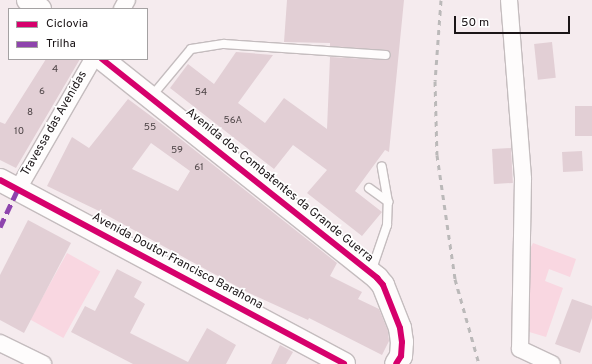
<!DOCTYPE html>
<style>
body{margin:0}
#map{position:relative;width:592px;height:364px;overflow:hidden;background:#f5ebee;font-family:Overpass,sans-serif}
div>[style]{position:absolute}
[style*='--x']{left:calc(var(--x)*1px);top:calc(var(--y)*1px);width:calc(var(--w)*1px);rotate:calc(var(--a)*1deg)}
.green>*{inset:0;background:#f9d7e1;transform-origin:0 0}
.building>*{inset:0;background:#e2cfd5;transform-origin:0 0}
.roads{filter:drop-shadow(1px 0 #c4bcbe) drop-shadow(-1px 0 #c4bcbe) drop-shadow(0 1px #c4bcbe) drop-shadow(0 -1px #c4bcbe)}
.lane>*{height:8px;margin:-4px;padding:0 4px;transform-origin:4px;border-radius:4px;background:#fefcfc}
.street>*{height:16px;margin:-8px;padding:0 8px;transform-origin:8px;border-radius:8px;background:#fefcfc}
.secondary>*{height:22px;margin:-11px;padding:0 11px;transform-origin:11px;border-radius:11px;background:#fefcfc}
.rail>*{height:3px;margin-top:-1.5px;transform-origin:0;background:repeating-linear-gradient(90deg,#bbb9b9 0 5px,transparent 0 10px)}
.quiet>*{height:5px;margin-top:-2.5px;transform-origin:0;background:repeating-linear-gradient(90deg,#8e44ad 0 10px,transparent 0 15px)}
.cycleway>*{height:6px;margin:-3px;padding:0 3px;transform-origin:3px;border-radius:3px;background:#d6006c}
span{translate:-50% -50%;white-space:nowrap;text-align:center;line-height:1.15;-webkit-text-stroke:3.5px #fff;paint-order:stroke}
.number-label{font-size:10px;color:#4d4446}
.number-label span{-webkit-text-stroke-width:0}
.street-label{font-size:12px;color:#1b1517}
.legend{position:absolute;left:8px;top:8px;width:140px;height:52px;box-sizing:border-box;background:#fff;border:1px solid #a4a1a2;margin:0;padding:5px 7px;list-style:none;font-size:12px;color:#1b1517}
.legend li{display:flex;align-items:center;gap:8px;height:20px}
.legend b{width:20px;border:1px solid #a4a1a2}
.scale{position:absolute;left:454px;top:16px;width:116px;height:18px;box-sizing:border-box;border:2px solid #1b1517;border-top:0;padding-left:5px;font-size:12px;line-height:14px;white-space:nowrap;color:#1b1517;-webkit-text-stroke:3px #fff;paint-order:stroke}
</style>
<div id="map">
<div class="green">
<div style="clip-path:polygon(533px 243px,576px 259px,570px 277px,549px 269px,545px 281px,563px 288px,546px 337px,526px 331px,529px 251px)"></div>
<div style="left:67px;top:253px;width:38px;height:76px;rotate:29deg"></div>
</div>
<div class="building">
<div style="clip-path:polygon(287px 0,404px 0,389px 152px,385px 150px,355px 191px,382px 212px,362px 236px,307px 193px,327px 170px,293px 145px,274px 169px,170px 88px,188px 64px,214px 84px,236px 52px,273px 55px,238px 103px,265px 123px,284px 98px,327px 129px,330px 57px,386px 60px,390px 58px,391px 53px,386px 50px,330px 46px,330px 43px,284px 42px)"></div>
<div style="left:552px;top:42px;width:36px;height:18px;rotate:84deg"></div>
<div style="clip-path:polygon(46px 59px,80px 59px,16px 168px,0 160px,0 122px,5px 124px)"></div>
<div style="clip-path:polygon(evenodd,128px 99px,163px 125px,337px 263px,330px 276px,362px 292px,358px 299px,379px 309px,388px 331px,389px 341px,382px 355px,309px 318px,308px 320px,249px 293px,99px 211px,47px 186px,72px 137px,89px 148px,128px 99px,151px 143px,190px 171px,178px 191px,132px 169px,151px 143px)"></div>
<div style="left:575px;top:106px;width:17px;height:30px"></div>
<div style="left:511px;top:148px;width:35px;height:19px;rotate:87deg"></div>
<div style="left:582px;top:151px;width:20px;height:20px;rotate:87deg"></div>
<div style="clip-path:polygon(28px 220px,71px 243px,24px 333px,0 320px,0 275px)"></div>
<div style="clip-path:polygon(117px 269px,142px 282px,134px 297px,145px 304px,130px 333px,188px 362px,207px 328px,236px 345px,226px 364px,133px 364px,71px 332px,85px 306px,95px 311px)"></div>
<div style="clip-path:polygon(572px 299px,592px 306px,592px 318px,580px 353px,555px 344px)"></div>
<div style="clip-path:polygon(280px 345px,293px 352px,286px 364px,271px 364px)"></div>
</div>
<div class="roads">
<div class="lane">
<div style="--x:151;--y:97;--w:62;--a:-50.2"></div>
<div style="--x:191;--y:49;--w:33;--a:-9"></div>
<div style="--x:224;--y:44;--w:162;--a:3.9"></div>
<div style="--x:369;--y:188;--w:24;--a:36"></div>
<div style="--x:371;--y:272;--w:50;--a:-71.2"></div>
<div style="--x:387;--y:225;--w:23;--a:-88"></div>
<div style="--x:388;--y:202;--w:36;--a:-100"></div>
</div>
<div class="street">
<div style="--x:509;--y:0;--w:180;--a:85.5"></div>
<div style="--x:523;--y:179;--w:170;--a:91"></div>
<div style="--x:520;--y:349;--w:35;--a:25"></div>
<div style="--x:122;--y:9;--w:10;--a:-61"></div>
<div style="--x:18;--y:189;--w:150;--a:-60"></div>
<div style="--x:0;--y:343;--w:48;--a:26"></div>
</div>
<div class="secondary">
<div style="--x:28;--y:0;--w:15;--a:37"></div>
<div style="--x:102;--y:59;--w:352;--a:38.5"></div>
<div style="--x:377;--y:278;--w:9;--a:49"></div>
<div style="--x:383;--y:285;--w:46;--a:68.4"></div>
<div style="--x:400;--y:328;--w:14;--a:82"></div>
<div style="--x:402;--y:342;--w:14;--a:94"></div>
<div style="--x:401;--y:356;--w:9;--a:122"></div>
<div style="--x:0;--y:180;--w:390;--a:28.1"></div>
</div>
</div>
<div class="rail">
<div style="--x:441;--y:0;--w:81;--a:94.2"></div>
<div style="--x:435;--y:81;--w:74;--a:88.5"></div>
<div style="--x:437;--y:155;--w:125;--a:81.7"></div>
<div style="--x:455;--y:279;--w:88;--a:74.2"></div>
</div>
<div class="quiet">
<div style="--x:0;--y:227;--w:42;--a:-64.7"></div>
</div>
<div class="cycleway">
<div style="--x:102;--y:59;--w:352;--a:38.5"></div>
<div style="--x:377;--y:278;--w:9;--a:49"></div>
<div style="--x:383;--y:285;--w:46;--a:68.4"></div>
<div style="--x:400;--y:328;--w:14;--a:82"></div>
<div style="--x:402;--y:342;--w:14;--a:94"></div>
<div style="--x:401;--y:356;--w:9;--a:122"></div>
<div style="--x:0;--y:180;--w:390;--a:28.1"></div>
</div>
<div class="number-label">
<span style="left:55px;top:70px">4</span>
<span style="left:42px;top:92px">6</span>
<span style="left:201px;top:93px">54</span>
<span style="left:30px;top:113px">8</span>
<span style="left:233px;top:121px">56A</span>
<span style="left:150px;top:128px">55</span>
<span style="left:19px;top:132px">10</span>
<span style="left:177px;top:151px">59</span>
<span style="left:199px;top:168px">61</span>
</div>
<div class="street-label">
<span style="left:55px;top:124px;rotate:-60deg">Travessa das Avenidas</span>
<span style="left:279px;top:186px;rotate:39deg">Avenida dos Combatentes da Grande Guerra</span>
<span style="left:177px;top:262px;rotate:28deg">Avenida Doutor Francisco Barahona</span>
</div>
<ul class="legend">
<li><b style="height:5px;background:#d6006c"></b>Ciclovia</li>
<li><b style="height:5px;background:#8e44ad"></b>Trilha</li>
</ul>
<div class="scale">50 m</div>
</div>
